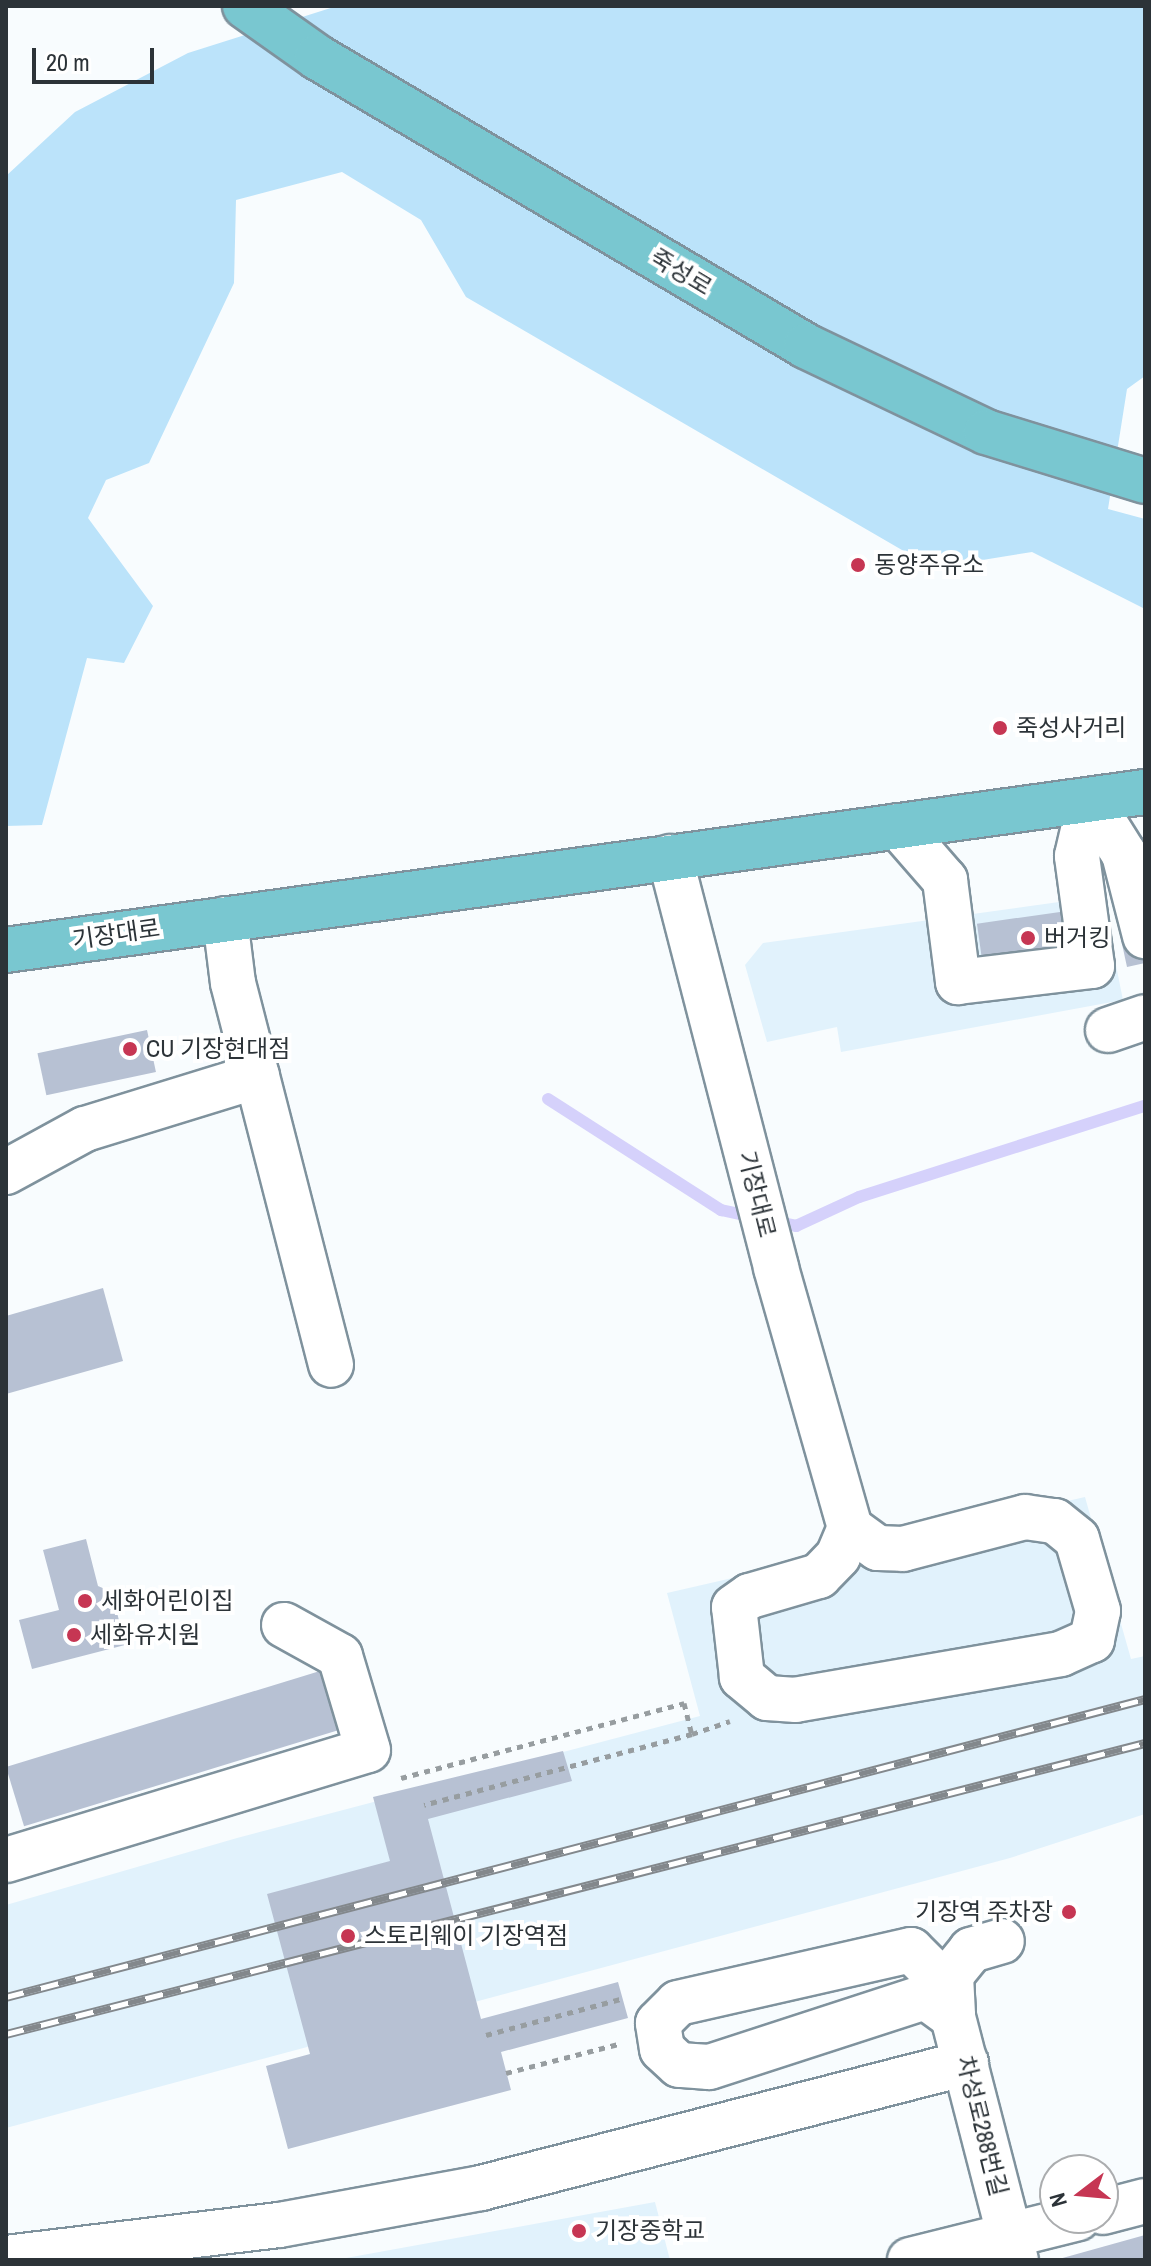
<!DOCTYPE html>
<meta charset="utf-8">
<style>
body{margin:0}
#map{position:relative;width:1151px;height:2266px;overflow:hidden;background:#f8fcfe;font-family:"Archivo Narrow","Noto Sans KR",sans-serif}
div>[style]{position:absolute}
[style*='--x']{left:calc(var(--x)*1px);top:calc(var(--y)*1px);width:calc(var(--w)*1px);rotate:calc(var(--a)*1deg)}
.built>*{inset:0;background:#e1f2fc}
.green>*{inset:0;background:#bbe3fa}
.stream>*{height:12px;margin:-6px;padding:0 6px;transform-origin:6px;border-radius:6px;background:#d5d1fb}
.building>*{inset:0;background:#b7c1d3;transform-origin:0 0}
.path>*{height:5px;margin-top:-2.5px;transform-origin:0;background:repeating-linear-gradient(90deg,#979da0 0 6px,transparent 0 12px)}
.roads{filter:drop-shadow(2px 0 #7f929d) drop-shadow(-2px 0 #7f929d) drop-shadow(0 2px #7f929d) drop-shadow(0 -2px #7f929d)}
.minor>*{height:44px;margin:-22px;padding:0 22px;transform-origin:22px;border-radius:22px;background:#fff}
.major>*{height:44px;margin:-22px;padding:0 22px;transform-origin:22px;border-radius:22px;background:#79c7d0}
.rail>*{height:9px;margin-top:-4.5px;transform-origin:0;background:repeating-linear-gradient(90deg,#fff 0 18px,#83888c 0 36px);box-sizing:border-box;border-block:2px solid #83888c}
.dots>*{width:22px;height:22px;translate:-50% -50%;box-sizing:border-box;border:4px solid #fff;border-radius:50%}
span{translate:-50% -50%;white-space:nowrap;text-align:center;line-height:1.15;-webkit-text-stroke:8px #fff;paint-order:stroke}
.street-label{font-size:24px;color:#2c3338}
.poi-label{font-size:24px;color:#2c3338}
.left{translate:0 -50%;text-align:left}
.right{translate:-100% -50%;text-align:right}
.frame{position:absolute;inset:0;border:8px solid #2c3338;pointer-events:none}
.north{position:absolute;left:1039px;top:2154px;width:80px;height:80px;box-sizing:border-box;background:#fff;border:2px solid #abadaf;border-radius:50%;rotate:254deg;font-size:22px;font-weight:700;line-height:32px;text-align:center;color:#2c3338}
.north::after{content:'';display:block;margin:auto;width:28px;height:36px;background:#c63653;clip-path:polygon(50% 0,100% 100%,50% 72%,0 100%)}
.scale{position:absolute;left:32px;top:48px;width:122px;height:36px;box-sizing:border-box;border:4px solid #2c3338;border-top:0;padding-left:10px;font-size:24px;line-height:28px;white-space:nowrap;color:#2c3338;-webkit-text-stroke:6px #fff;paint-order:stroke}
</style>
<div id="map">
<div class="built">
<div style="clip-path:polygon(1102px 896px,1123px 1000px,841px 1052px,837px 1027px,767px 1042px,745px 965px,763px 943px)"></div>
<div style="clip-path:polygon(1085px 1497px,1131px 1659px,1145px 1656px,1145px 1814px,1010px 1858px,6px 2128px,6px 1905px,237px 1838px,700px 1716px,667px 1593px)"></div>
<div style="clip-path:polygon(655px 2202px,670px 2260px,335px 2260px)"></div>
</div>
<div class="green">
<div style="clip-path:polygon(337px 6px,1145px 6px,1145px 376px,1127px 389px,1108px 509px,1145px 519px,1145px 609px,1032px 552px,933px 568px,466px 297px,421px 220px,342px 172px,236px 200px,234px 283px,149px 463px,106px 480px,88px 518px,153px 606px,124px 663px,87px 658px,42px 825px,6px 826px,6px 176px,75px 112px,188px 53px)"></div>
</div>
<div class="stream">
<div style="--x:548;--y:1099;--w:206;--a:32.7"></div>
<div style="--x:721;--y:1210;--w:35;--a:12"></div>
<div style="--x:773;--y:1221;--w:24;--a:12"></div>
<div style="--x:796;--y:1226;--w:69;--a:-24.7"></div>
<div style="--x:859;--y:1197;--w:300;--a:-17.7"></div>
</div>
<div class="building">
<div style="left:1074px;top:910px;width:42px;height:98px;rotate:82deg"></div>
<div style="clip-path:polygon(1145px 910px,1145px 963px,1127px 967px,1116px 916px)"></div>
<div style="left:147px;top:1030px;width:43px;height:112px;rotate:78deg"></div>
<div style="clip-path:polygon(103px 1288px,123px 1361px,6px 1394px,6px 1316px)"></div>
<div style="clip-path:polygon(86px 1539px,98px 1586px,112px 1592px,125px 1645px,32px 1669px,19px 1620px,59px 1610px,43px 1550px)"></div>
<div style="left:333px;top:1667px;width:62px;height:342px;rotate:73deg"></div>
<div style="clip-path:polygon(563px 1751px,572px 1781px,428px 1819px,481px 2019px,618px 1982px,628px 2018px,501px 2052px,511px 2090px,288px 2149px,266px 2066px,310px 2054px,267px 1894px,390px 1861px,373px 1797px)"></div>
<div style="clip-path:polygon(1145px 2235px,1145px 2260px,1059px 2260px,1059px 2259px)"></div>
</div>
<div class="path">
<div style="--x:692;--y:1734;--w:40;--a:-18.9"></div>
<div style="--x:401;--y:1778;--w:293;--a:-14.8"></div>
<div style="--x:684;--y:1703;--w:32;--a:76"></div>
<div style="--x:692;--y:1734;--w:277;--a:165.2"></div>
<div style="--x:486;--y:2035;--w:143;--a:-15"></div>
<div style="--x:506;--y:2073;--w:116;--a:-14.5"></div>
</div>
<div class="roads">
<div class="minor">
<div style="--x:1090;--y:800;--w:64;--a:57.8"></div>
<div style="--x:1124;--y:854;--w:85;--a:75.6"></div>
<div style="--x:898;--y:826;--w:72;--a:49"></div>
<div style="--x:945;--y:880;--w:103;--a:82.7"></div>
<div style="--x:958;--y:982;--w:135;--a:-6.8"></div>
<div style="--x:1092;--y:966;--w:111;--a:-97.8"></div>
<div style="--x:1077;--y:856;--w:57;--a:-76.9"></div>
<div style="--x:670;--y:857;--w:424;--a:75.5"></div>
<div style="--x:776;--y:1268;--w:270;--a:74.1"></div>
<div style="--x:225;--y:919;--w:64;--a:82.9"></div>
<div style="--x:233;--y:983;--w:394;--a:75.6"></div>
<div style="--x:1108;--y:1030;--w:39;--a:-19"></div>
<div style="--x:6;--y:1172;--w:90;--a:-28.6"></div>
<div style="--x:85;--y:1129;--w:180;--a:-17.1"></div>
<div style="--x:1025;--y:1517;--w:30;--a:8"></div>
<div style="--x:1055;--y:1521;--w:28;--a:39"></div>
<div style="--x:1077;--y:1539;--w:75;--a:73.7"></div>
<div style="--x:1098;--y:1611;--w:30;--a:102"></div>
<div style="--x:1092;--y:1640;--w:34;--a:156"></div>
<div style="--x:1061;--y:1654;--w:269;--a:170.2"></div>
<div style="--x:796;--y:1700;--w:29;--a:-176"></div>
<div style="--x:767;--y:1698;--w:33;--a:-140"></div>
<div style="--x:742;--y:1677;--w:70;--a:-96.5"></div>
<div style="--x:734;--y:1607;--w:19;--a:-35"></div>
<div style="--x:750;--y:1596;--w:72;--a:-16.2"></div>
<div style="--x:819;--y:1576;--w:28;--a:-46"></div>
<div style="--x:838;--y:1556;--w:30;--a:-67"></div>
<div style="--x:850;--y:1528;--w:34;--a:36"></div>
<div style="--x:878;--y:1548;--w:25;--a:2"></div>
<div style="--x:903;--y:1549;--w:126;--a:-14.7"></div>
<div style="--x:6;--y:1860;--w:378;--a:-16.9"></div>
<div style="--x:368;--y:1750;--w:98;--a:-106.6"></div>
<div style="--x:340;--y:1656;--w:64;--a:-151"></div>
<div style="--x:953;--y:2014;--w:39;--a:-93"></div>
<div style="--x:951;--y:1975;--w:32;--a:-51"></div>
<div style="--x:971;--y:1950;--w:32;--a:-16"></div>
<div style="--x:953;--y:2017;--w:34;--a:-144"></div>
<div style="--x:925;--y:1997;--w:227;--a:162"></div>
<div style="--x:709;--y:2067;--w:30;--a:-176"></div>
<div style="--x:679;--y:2065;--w:23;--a:-137"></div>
<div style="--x:662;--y:2049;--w:26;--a:-99"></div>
<div style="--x:658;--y:2023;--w:28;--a:-45"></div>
<div style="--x:678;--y:2003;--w:239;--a:-12.8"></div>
<div style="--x:911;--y:1950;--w:35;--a:45"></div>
<div style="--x:936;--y:1975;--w:45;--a:68"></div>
<div style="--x:953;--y:2017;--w:251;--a:75.5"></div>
<div style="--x:1103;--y:2212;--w:43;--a:-14.7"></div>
<div style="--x:6;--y:2258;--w:276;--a:-6.9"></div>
<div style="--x:280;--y:2225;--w:204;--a:-10.4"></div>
<div style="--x:481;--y:2188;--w:501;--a:-14.45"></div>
<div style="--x:910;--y:2260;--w:173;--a:-14"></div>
</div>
<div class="major">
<div style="--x:245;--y:6;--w:88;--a:35.3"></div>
<div style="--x:317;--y:57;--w:568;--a:30.58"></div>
<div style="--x:806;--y:346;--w:199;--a:25.5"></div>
<div style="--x:986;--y:432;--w:166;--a:17.1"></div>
<div style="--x:6;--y:950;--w:1150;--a:-7.9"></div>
</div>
</div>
<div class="rail">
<div style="--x:6;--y:1997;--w:1177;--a:-14.66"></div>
<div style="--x:6;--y:2034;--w:1176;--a:-14.33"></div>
</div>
<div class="dots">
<div style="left:858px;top:565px;background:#c63653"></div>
<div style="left:1000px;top:728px;background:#c63653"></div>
<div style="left:1028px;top:938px;background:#c63653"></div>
<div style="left:130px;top:1049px;background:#c63653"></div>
<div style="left:85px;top:1601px;background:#c63653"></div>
<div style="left:74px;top:1635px;background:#c63653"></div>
<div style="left:1069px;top:1912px;background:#c63653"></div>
<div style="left:348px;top:1936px;background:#c63653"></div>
<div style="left:579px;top:2231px;background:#c63653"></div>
</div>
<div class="street-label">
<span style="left:681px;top:272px;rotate:31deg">죽성로</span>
<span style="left:116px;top:934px;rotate:-8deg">기장대로</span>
<span style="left:757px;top:1194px;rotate:76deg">기장대로</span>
<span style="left:982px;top:2126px;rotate:76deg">차성로288번길</span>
</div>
<div class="poi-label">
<span class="left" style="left:874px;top:565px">동양주유소</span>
<span class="left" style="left:1016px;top:728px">죽성사거리</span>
<span class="left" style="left:1044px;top:938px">버거킹</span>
<span class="left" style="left:146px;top:1049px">CU 기장현대점</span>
<span class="left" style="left:101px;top:1601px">세화어린이집</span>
<span class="left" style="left:90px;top:1635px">세화유치원</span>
<span class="right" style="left:1053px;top:1912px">기장역 주차장</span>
<span class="left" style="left:364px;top:1936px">스토리웨이 기장역점</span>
<span class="left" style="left:595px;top:2231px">기장중학교</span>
</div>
<div class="frame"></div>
<div class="north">N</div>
<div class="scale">20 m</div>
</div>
